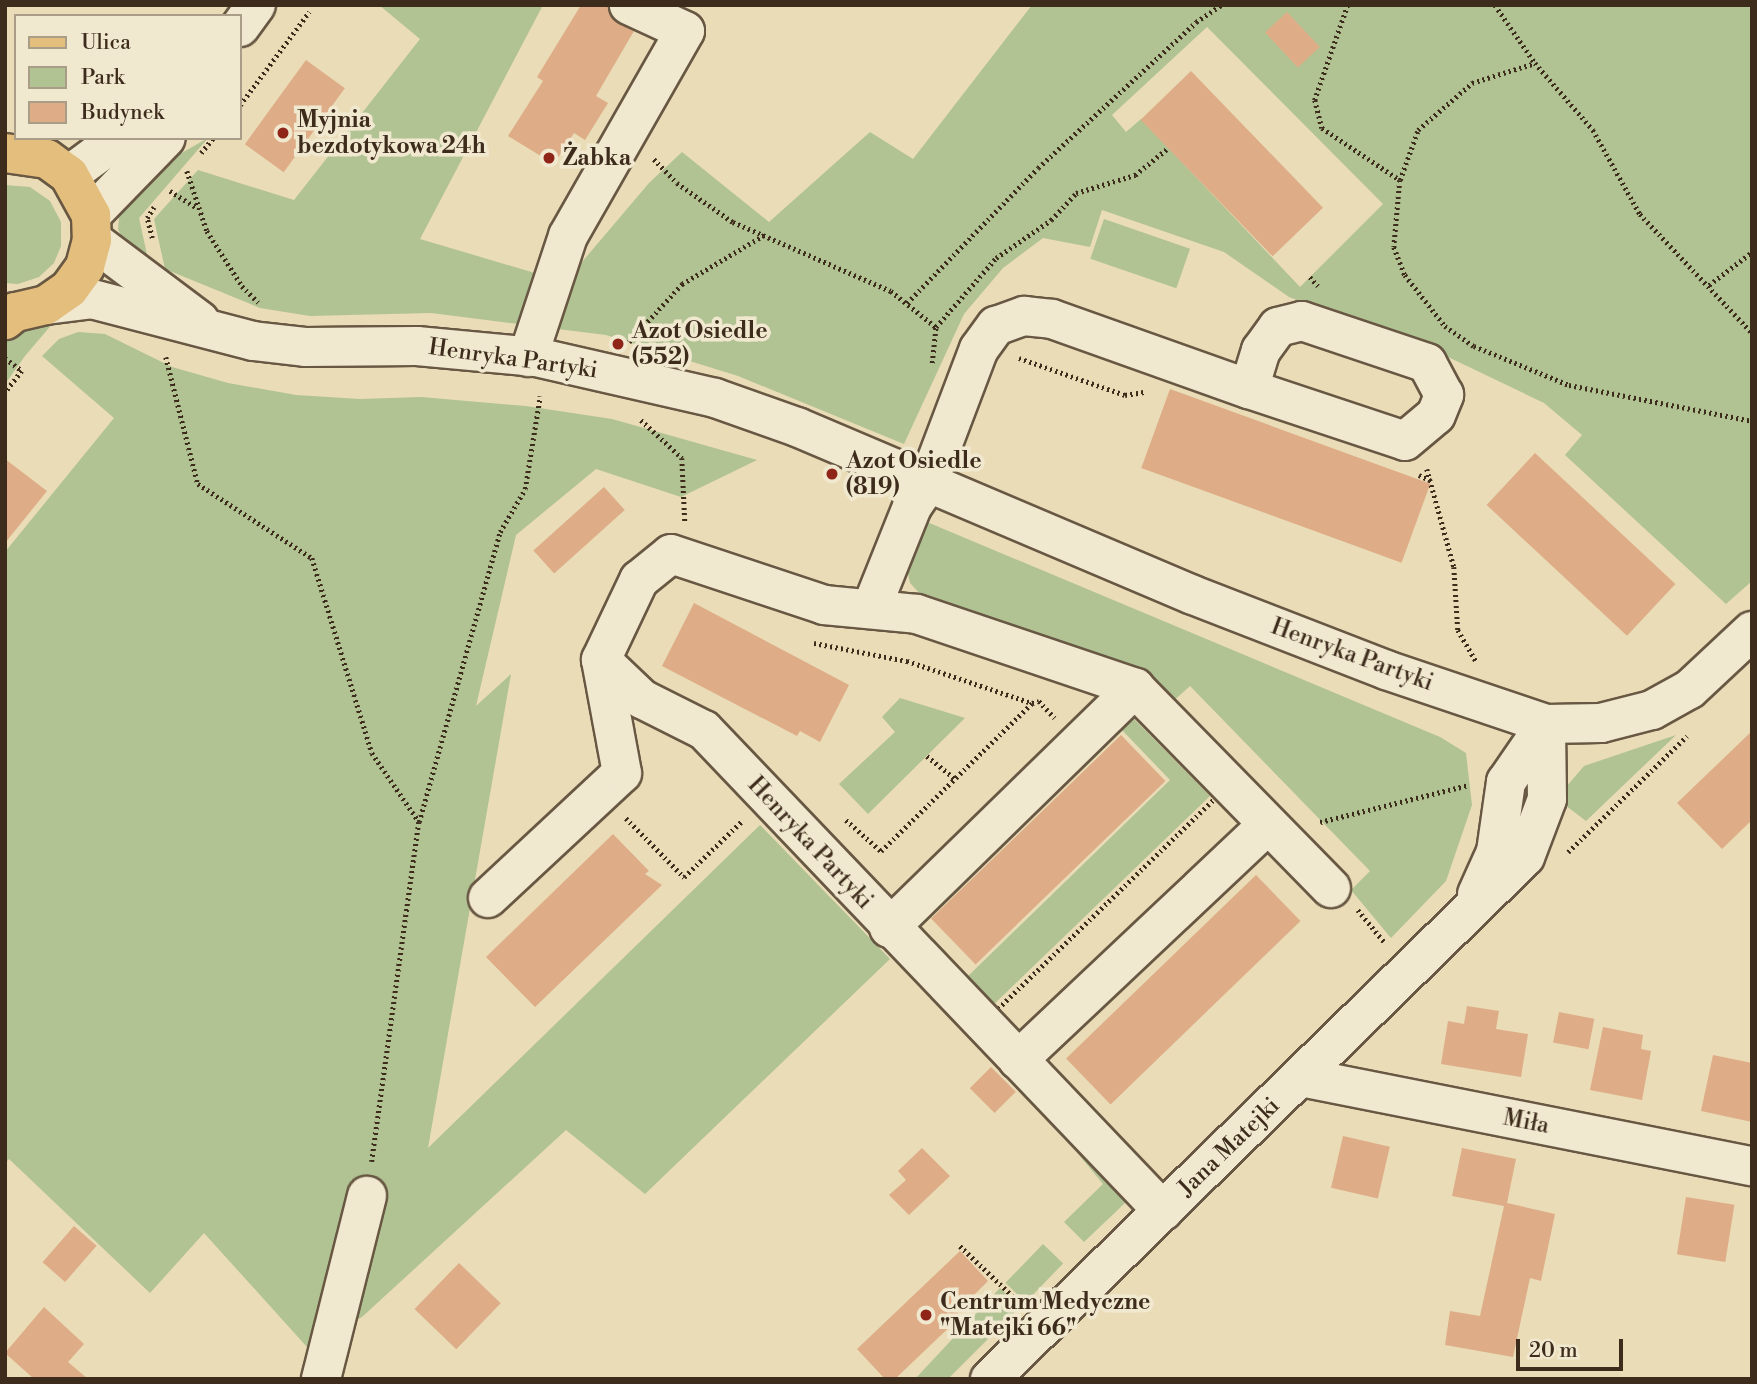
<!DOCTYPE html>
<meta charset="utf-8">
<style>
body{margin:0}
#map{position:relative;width:1757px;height:1384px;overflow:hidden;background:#e9dcb7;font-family:"Libre Bodoni",serif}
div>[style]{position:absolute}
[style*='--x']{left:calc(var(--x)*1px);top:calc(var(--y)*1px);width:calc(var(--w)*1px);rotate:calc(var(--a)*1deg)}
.green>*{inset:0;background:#b1c293;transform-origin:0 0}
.building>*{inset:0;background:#dead87;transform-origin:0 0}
.path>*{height:4.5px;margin-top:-2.25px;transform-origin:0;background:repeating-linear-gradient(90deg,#3d2c1c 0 2px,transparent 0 5.5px)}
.roads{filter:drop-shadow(2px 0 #685843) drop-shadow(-2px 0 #685843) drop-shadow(0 2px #685843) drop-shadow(0 -2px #685843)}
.minor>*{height:38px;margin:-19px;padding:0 19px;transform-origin:19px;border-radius:19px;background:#f1e8d0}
.major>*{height:38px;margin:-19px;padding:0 19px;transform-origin:19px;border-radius:19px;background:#e4be7c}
.dots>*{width:19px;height:19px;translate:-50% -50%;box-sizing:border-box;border:4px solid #f1e8d0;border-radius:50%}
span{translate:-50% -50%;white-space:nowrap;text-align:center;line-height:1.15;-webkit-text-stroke:7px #f1e8d0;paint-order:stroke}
.poi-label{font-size:23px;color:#3d2c1c;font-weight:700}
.left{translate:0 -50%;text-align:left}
.street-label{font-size:23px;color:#3d2c1c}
.frame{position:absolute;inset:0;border:7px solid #3d2c1c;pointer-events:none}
.legend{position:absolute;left:14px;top:14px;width:228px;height:126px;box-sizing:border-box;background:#f1e8d0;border:2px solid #a99d88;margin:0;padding:9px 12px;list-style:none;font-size:21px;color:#3d2c1c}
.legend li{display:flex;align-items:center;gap:14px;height:35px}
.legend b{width:35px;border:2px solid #a99d88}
.scale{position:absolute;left:1516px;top:1339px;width:107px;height:32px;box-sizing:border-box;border:4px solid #3d2c1c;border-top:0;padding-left:9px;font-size:21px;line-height:24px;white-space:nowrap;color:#3d2c1c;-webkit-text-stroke:5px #f1e8d0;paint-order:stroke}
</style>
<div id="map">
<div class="green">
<div style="clip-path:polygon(evenodd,379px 5px,543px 5px,420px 239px,565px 282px,649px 183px,682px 152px,769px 222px,870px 132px,913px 159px,1032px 5px,1752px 5px,1752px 581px,1726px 604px,1565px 455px,1582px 435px,1544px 403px,1446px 356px,1289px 297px,1224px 252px,1102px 210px,1090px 247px,1043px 238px,1003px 268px,964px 314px,904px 444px,738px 376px,606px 335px,431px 313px,310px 316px,260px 308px,165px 269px,154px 219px,198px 170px,294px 200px,420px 39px,379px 5px,1207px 27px,1383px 204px,1300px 287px,1141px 119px,1126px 132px,1112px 115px,1207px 27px)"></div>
<div style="clip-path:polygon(208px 138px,139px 218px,148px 259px,129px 253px,118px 229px,120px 206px,150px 171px)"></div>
<div style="clip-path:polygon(5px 185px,30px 187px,50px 201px,61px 222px,61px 246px,54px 263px,39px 277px,18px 284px,5px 283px)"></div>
<div style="left:1104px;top:219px;width:91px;height:42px;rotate:19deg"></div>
<div style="clip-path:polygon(59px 316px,25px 356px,5px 384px,5px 338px)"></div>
<div style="clip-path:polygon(78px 332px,105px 334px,172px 367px,228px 383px,296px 395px,360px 399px,421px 397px,526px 406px,612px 419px,757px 460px,681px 497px,596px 469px,516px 535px,476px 706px,511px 674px,428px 1148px,760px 825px,890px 959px,645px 1194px,566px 1130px,362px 1317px,307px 1347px,204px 1233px,150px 1293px,9px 1159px,5px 1163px,5px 552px,114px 418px,42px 356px,59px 339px)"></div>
<div style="clip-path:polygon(927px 522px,1440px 737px,1466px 753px,1472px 805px,1446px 881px,1391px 938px,1351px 890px,1370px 871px,1190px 686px,1170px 704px,922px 596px,910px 583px,906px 564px)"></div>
<div style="clip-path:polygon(900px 698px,965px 718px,868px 814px,839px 784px,895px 732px,882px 717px)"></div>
<div style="clip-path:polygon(1134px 719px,1210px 796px,991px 1007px,965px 979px,1170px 780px,1122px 730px)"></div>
<div style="clip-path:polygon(1676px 735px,1586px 821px,1561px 802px,1566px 787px,1584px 766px)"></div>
<div style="clip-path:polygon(1055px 1126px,1118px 1188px,1125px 1203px,1084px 1242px,1064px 1222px,1103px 1184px)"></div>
<div style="left:1043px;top:1244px;width:28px;height:54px;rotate:44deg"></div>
<div style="clip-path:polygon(1000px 1288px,1020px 1307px,948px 1379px,915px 1379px)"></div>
</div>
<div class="building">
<div style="clip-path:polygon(581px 5px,607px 5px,612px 18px,634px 31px,596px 96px,608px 103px,585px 140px,574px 133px,554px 164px,508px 136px,543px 81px,537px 77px)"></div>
<div style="left:1287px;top:12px;width:48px;height:30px;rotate:47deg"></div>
<div style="left:306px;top:60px;width:48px;height:104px;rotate:36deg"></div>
<div style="left:1191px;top:71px;width:190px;height:70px;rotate:46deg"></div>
<div style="left:1170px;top:389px;width:277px;height:84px;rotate:20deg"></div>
<div style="left:1535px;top:453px;width:192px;height:71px;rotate:43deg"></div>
<div style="clip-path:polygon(5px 459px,47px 491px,5px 543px)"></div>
<div style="left:604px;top:487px;width:31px;height:95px;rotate:48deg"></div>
<div style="clip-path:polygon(694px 603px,849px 685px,820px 742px,800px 731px,797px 736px,662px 666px)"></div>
<div style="clip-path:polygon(1752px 731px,1752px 820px,1722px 849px,1677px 803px)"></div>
<div style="left:1121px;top:735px;width:64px;height:264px;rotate:46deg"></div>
<div style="clip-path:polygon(613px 834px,649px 871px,645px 874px,662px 885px,535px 1007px,486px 957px)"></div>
<div style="left:1256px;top:875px;width:64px;height:264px;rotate:46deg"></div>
<div style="clip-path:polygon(1467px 1006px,1499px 1011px,1496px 1029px,1528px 1034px,1521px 1077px,1441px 1064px,1448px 1021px,1464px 1024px)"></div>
<div style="left:1559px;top:1012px;width:36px;height:31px;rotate:11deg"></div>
<div style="clip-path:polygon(1603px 1027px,1643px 1035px,1641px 1049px,1651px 1051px,1642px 1100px,1590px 1090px)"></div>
<div style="clip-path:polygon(1713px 1055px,1752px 1063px,1752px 1122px,1701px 1111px)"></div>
<div style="left:991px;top:1067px;width:35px;height:30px;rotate:45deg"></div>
<div style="left:1343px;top:1136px;width:48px;height:53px;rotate:13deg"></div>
<div style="clip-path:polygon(922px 1148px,950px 1176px,909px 1215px,889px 1195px,906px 1180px,898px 1171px)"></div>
<div style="clip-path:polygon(1462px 1148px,1516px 1159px,1507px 1203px,1555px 1214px,1541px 1281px,1530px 1278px,1513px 1357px,1445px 1345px,1450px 1311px,1480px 1316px,1504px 1206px,1452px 1196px)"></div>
<div style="left:1686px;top:1197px;width:49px;height:58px;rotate:9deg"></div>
<div style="left:74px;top:1226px;width:30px;height:48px;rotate:41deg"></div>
<div style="clip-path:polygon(960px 1251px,988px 1281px,957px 1312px,961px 1316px,895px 1379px,885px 1379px,857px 1349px)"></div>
<div style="left:459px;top:1263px;width:58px;height:64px;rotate:44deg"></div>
<div style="clip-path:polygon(44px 1307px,84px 1344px,68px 1362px,88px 1379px,34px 1379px,5px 1353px)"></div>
</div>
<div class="path">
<div style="--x:1348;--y:5;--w:101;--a:109.2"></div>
<div style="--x:1315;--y:100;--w:29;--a:76"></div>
<div style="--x:1322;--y:128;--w:94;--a:33.7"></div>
<div style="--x:1400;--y:180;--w:67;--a:95.1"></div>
<div style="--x:1394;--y:247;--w:30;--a:69"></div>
<div style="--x:1405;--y:275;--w:65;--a:51.9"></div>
<div style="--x:1445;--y:326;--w:35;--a:35"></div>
<div style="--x:1474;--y:346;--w:103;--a:22.3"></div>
<div style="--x:1569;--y:385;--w:187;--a:11.1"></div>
<div style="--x:1495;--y:5;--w:70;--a:55.4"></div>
<div style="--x:1535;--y:63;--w:89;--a:49.1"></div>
<div style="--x:1593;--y:130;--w:96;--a:60.8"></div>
<div style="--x:1640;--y:214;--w:163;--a:46.7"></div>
<div style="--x:240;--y:105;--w:116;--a:-53.4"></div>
<div style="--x:201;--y:153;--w:19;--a:-51"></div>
<div style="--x:654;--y:159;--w:33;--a:46"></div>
<div style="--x:677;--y:183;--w:68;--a:34.9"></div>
<div style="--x:733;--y:222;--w:172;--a:23.6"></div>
<div style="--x:891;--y:291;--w:58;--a:38.7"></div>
<div style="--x:187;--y:171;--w:63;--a:71.6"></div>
<div style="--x:207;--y:231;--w:65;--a:57.5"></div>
<div style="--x:242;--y:286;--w:23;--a:45"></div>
<div style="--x:1400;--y:180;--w:53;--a:-70.2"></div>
<div style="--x:1418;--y:130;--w:72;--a:-41"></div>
<div style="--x:1472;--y:83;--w:66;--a:-17.6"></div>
<div style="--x:170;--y:191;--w:31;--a:32"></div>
<div style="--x:152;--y:238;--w:21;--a:-104"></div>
<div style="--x:147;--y:218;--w:13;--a:-58"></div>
<div style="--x:1310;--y:277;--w:12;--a:48"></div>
<div style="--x:1709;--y:285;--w:54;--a:-37.5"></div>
<div style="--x:907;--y:303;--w:188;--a:-45.9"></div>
<div style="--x:1038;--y:168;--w:215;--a:-42.7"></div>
<div style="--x:1196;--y:22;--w:30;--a:-34"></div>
<div style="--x:629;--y:342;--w:79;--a:-47.6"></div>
<div style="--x:682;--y:284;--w:98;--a:-30.8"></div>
<div style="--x:166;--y:357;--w:131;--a:75.9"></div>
<div style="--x:198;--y:484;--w:136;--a:33"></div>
<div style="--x:312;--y:558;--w:204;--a:72.9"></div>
<div style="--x:372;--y:753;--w:83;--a:55.7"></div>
<div style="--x:419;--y:822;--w:343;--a:97.9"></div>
<div style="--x:5;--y:358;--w:21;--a:37"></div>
<div style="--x:22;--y:371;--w:28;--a:128"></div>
<div style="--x:1019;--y:358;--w:112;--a:19.2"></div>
<div style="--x:1125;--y:395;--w:19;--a:-9"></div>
<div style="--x:932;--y:363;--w:36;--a:-84"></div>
<div style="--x:936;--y:327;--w:91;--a:-49"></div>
<div style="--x:996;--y:258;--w:67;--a:-34.6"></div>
<div style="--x:1051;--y:220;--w:37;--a:-47"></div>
<div style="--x:1076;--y:193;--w:62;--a:-17"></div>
<div style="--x:1135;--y:175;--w:43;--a:-39.3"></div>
<div style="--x:641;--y:420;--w:56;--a:42.8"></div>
<div style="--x:682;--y:458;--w:64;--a:87.3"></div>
<div style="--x:1427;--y:469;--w:102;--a:74.6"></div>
<div style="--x:1454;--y:567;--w:63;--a:86.4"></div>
<div style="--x:1458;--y:630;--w:36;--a:60"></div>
<div style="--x:1419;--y:475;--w:14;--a:25"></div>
<div style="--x:814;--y:643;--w:95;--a:11"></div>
<div style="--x:907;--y:661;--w:132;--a:18.6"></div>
<div style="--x:1032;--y:703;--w:7;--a:-16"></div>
<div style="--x:1039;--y:701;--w:23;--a:47"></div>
<div style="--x:1120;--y:713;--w:17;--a:3"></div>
<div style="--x:1137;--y:714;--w:115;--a:46.1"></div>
<div style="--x:1217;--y:797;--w:312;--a:135.9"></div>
<div style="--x:993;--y:1014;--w:117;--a:-133.6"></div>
<div style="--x:912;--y:929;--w:11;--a:-100"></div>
<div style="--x:910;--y:918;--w:293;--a:-44.3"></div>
<div style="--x:927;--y:756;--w:36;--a:39"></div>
<div style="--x:626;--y:818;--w:83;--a:45.5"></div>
<div style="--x:684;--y:877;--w:81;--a:-44"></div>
<div style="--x:846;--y:820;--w:47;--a:41.5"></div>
<div style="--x:881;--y:851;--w:211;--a:-44.4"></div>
<div style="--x:419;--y:822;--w:301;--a:-74.4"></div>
<div style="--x:500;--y:532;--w:50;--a:-59.8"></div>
<div style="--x:525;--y:489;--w:94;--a:-80.8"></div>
<div style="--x:1320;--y:822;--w:153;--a:-14"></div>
<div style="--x:1568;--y:852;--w:166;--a:-44.3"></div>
<div style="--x:1358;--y:910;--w:43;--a:50.7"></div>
<div style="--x:960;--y:1246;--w:81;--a:43.5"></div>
</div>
<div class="roads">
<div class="minor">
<div style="--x:240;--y:27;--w:27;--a:-54"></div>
<div style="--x:69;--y:175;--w:62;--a:-36.5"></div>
<div style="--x:91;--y:215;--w:107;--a:-45.8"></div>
<div style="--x:92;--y:240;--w:135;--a:36.9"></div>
<div style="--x:46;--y:305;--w:46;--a:-7.4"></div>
<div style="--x:92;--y:299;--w:166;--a:14.6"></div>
<div style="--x:253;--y:341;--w:52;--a:6.6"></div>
<div style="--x:305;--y:347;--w:112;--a:-0.5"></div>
<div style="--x:417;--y:346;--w:120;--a:5.3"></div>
<div style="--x:536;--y:357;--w:184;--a:12.9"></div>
<div style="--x:715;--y:398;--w:87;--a:19.5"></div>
<div style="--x:797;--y:427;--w:430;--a:23"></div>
<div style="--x:1193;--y:595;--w:207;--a:21.2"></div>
<div style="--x:1386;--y:670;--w:169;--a:18.6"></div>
<div style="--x:1546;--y:724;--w:55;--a:-1"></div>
<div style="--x:1601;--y:723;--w:53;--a:-14.3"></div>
<div style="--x:1652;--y:710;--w:43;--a:-28.9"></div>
<div style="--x:1690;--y:689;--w:85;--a:-43.1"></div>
<div style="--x:528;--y:357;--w:127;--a:-71.7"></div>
<div style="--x:568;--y:236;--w:236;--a:-60.3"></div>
<div style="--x:685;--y:31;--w:62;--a:-155.1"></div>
<div style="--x:871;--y:609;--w:110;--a:-68.1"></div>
<div style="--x:912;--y:507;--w:29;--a:-56"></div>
<div style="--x:928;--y:483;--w:143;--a:-69.2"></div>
<div style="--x:979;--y:349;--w:29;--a:-54"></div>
<div style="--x:996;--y:326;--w:30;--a:-20"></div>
<div style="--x:1024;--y:316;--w:28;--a:6"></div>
<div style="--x:1052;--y:319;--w:209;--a:19.6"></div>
<div style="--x:1249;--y:389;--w:164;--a:18.4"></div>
<div style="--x:1405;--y:441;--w:40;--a:-40"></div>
<div style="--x:1436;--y:415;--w:22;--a:-68"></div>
<div style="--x:1444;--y:395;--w:36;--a:-118"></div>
<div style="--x:1427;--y:363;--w:132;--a:-161.4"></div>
<div style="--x:1302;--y:321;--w:25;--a:166"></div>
<div style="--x:1278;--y:327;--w:29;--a:126"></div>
<div style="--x:1261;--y:350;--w:41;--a:107.1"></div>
<div style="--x:601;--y:660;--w:89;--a:-64.6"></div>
<div style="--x:639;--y:580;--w:41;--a:-39.1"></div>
<div style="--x:671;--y:554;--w:161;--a:18.4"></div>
<div style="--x:824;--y:605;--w:93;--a:5.5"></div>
<div style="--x:917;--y:614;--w:230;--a:18.7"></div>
<div style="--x:1135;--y:688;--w:280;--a:45.6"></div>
<div style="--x:601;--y:660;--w:57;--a:43.6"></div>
<div style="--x:642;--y:699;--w:69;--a:26.6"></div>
<div style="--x:704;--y:730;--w:665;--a:46.34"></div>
<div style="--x:1477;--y:894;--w:46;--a:-65.7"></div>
<div style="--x:1496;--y:852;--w:71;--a:-81.9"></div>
<div style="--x:1506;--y:782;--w:70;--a:-55.4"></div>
<div style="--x:488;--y:898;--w:183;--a:-43"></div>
<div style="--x:622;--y:773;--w:115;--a:-100.5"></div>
<div style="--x:889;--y:928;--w:344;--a:-44.3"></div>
<div style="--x:1018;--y:1060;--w:342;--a:-43.3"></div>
<div style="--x:1301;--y:1077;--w:460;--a:11.2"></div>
<div style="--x:321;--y:1379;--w:189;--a:-75.9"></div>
<div style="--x:990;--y:1379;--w:747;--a:-44.3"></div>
<div style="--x:1525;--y:857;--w:62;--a:-69.2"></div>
<div style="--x:1547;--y:799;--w:75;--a:-90.8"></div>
</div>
<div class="major">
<div style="--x:5;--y:153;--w:42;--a:8.1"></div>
<div style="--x:47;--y:159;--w:27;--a:36"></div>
<div style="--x:69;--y:175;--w:46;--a:61.2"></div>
<div style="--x:91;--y:215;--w:25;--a:88"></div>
<div style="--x:92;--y:240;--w:28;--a:105"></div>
<div style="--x:85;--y:267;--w:27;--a:126"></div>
<div style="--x:69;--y:289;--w:28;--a:145"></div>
<div style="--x:46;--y:305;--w:32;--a:167"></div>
<div style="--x:15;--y:312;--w:13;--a:141"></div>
</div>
</div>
<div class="dots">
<div style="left:283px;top:133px;background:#8f2418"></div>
<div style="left:549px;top:158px;background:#8f2418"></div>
<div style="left:618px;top:344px;background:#8f2418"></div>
<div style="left:832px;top:474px;background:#8f2418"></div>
<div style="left:926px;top:1315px;background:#8f2418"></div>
</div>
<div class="poi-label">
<span class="left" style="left:297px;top:133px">Myjnia<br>bezdotykowa 24h</span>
<span class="left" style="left:563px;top:158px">Żabka</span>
<span class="left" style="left:632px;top:344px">Azot Osiedle<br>(552)</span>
<span class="left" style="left:846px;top:474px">Azot Osiedle<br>(819)</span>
<span class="left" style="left:940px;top:1315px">Centrum Medyczne<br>"Matejki 66"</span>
</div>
<div class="street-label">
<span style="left:513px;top:359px;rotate:8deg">Henryka Partyki</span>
<span style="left:1352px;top:655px;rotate:20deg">Henryka Partyki</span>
<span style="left:810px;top:843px;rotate:47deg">Henryka Partyki</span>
<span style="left:1526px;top:1122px;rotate:11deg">Miła</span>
<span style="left:1229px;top:1147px;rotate:-44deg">Jana Matejki</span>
</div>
<div class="frame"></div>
<ul class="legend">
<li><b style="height:9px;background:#e4be7c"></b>Ulica</li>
<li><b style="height:19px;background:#b1c293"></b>Park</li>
<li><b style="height:19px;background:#dead87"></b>Budynek</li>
</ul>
<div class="scale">20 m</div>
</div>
